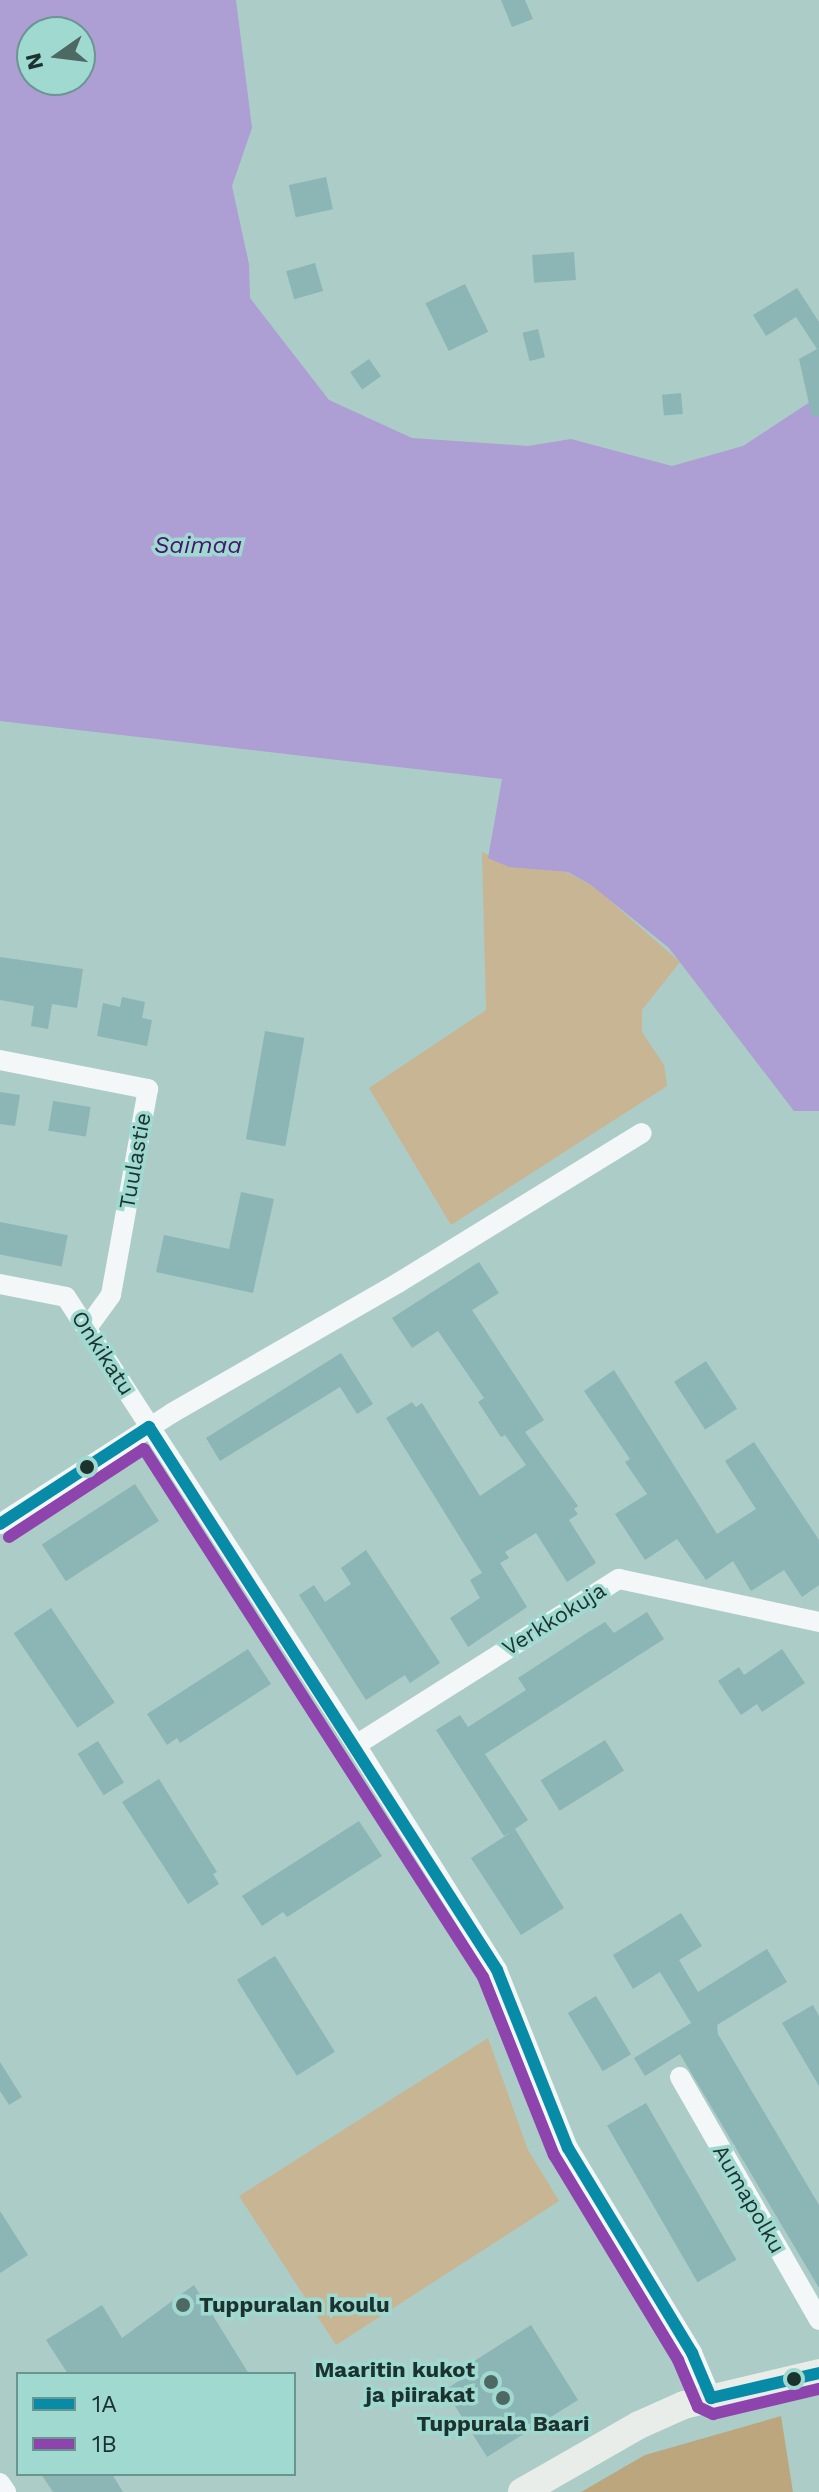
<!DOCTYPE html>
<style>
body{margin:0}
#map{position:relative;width:819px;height:2492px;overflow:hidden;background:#acccc7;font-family:"Work Sans",sans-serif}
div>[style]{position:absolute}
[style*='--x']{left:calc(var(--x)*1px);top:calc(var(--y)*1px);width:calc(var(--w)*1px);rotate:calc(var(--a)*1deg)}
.green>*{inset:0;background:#c8b594}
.forest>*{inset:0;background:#bba67e}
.water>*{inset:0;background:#ad9ed4}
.building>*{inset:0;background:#8cb5b6;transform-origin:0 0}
.street>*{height:20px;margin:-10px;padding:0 10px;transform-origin:10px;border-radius:10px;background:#f3f7f7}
.secondary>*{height:28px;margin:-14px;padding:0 14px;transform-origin:14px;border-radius:14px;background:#e8ede9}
.bus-1>*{height:12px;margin:-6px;padding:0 6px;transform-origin:6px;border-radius:6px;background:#078ba6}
.bus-2>*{height:12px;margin:-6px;padding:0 6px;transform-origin:6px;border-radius:6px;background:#8e44ad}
.dots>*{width:22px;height:22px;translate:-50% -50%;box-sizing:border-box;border:4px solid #9fd9d0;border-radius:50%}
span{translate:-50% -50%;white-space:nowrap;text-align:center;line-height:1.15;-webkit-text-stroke:7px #9fd9d0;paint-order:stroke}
.street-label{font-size:22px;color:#1b322f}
.poi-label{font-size:22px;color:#1b322f;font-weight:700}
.left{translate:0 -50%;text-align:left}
.right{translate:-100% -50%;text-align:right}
.water-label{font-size:24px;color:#471570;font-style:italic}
.legend{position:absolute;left:16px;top:2372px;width:280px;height:104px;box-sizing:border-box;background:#9fd9d0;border:2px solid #6a9690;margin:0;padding:10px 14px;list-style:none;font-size:24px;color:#1b322f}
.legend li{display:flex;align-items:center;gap:16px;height:40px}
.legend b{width:40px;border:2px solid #6a9690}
.north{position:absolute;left:16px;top:16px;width:80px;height:80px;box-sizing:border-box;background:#9fd9d0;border:2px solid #6a9690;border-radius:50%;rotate:256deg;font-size:22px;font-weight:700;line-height:32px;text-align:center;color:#1b322f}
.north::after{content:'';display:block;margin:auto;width:28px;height:36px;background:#4e6864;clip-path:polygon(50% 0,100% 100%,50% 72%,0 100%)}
</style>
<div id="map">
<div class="green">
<div style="clip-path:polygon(482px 852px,510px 866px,566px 872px,593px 886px,680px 962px,642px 1010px,642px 1032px,664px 1065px,667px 1086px,451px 1225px,369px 1088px,486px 1010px)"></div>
<div style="clip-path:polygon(488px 2038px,528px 2150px,559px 2201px,336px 2345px,239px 2196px)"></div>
</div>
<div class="forest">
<div style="clip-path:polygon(781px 2416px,793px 2492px,581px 2492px,645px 2455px)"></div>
</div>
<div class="water">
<div style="clip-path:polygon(evenodd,0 0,236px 0,252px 128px,232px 186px,249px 264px,250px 298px,329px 400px,412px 438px,528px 446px,571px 439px,672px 466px,743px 446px,819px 396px,819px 1111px,794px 1111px,669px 948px,591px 885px,568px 872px,509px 867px,488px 858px,502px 779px,0 721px,0 0,32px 32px,80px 32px,80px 80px,32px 80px,32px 32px)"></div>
</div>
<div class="building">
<div style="clip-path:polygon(501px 0,525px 0,533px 19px,512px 27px)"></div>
<div style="left:326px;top:177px;width:33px;height:38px;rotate:78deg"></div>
<div style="left:574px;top:252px;width:28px;height:42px;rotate:86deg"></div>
<div style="left:315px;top:263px;width:29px;height:30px;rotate:74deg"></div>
<div style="left:465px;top:284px;width:53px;height:44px;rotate:64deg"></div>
<div style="clip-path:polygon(797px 288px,819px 322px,819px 416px,812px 417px,799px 359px,817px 349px,796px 317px,766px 336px,753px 315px)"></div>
<div style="left:538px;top:329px;width:29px;height:16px;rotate:76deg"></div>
<div style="left:369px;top:359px;width:21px;height:23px;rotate:55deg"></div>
<div style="left:681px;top:393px;width:21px;height:19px;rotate:85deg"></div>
<div style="clip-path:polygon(0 957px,83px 969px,77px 1008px,52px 1004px,48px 1029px,31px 1026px,34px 1006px,0 1000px)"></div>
<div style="clip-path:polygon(122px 997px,145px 1002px,142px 1018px,152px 1020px,147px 1046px,97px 1036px,103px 1003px,120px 1007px)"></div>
<div style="left:265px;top:1031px;width:40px;height:110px;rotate:10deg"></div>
<div style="clip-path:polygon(0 1092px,20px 1095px,15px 1126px,0 1124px)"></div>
<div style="left:53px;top:1101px;width:38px;height:30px;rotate:9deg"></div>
<div style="clip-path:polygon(241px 1192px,274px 1199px,253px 1293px,156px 1272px,164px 1235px,229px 1249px)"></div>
<div style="left:0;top:1222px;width:69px;height:32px;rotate:11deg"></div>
<div style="clip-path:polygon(479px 1262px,499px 1293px,472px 1310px,544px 1420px,525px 1432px,578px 1506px,574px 1509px,578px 1514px,569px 1520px,596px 1563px,567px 1582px,536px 1533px,505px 1552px,509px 1558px,500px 1563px,527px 1607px,468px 1647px,450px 1618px,480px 1598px,470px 1580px,482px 1573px,386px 1418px,412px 1402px,416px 1407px,422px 1403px,480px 1496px,526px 1465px,505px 1435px,501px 1437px,478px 1402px,484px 1398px,438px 1331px,412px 1348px,392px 1318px)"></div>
<div style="clip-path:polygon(341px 1353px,373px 1404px,357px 1414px,340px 1387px,220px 1461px,206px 1438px)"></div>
<div style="left:706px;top:1361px;width:57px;height:38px;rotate:57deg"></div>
<div style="clip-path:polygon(614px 1370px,717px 1534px,756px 1509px,725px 1461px,754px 1442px,819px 1540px,819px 1585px,802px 1597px,784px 1570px,751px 1591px,733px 1561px,706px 1580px,677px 1539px,645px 1560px,615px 1514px,647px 1494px,625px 1462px,630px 1459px,584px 1391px)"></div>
<div style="left:135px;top:1484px;width:44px;height:111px;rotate:57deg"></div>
<div style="clip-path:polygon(366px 1550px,440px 1663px,410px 1683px,405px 1675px,366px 1700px,299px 1595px,314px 1585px,325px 1602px,351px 1584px,341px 1568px)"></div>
<div style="left:51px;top:1608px;width:114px;height:45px;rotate:56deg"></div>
<div style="clip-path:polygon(647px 1612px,664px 1639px,485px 1754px,528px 1820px,515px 1829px,564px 1908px,521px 1935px,471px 1858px,513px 1831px,504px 1836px,436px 1730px,460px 1715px,468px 1727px,526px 1690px,518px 1678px,590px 1631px,605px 1622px,614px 1633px)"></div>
<div style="clip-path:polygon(248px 1649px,271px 1684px,180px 1743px,177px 1738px,167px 1745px,147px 1714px)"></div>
<div style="clip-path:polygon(782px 1649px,805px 1683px,762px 1712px,757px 1704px,741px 1715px,718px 1681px,739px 1667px,744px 1675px)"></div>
<div style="left:605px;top:1740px;width:36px;height:76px;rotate:58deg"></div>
<div style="left:98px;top:1741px;width:49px;height:24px;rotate:58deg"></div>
<div style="clip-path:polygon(159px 1779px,217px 1872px,213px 1874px,219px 1884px,188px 1904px,122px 1802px)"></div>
<div style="clip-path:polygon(359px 1821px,382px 1856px,287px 1917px,283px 1912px,262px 1926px,242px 1896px)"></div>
<div style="clip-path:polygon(681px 1913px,702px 1946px,679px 1960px,698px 1992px,767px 1949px,787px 1982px,717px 2025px,718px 2034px,819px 2205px,819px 2288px,680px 2054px,645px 2076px,634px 2058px,691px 2023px,660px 1972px,633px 1989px,613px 1955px)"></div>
<div style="left:275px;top:1956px;width:113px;height:45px;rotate:58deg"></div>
<div style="left:596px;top:1996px;width:68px;height:33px;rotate:59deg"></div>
<div style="clip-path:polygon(813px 2005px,819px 2016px,819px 2086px,782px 2023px)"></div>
<div style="clip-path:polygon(0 2062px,22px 2097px,9px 2105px,0 2091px)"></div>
<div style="left:646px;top:2103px;width:181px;height:45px;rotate:60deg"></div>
<div style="clip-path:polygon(0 2211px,28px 2255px,0 2273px)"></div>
<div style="clip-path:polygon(194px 2285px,249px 2374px,68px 2374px,46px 2340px,102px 2305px,122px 2338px)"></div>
<div style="clip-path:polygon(531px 2325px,578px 2400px,487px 2457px,445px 2390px,469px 2374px,465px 2367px)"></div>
<div style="clip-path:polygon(41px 2474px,112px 2474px,123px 2492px,53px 2492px)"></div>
</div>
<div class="street">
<div style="--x:0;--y:1060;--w:151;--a:11.1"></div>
<div style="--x:148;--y:1089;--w:209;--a:100.2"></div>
<div style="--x:111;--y:1295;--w:39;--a:126"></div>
<div style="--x:0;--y:1284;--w:67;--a:11.1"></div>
<div style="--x:66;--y:1297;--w:534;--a:57.08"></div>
<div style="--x:356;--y:1745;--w:266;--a:57.9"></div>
<div style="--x:497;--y:1970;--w:192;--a:68.3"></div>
<div style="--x:568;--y:2148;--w:240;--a:58.8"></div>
<div style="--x:692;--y:2353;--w:49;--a:67.1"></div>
<div style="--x:0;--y:1524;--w:205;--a:-32.8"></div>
<div style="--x:172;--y:1413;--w:261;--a:-29.9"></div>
<div style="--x:398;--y:1283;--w:286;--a:-31.6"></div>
<div style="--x:356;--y:1745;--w:311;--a:-32.3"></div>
<div style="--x:619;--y:1579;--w:205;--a:12.1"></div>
<div style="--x:680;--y:2077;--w:280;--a:60.2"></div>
<div style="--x:0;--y:2483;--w:11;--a:56"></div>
</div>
<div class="secondary">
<div style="--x:522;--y:2492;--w:135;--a:-29.8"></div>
<div style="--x:639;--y:2425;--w:49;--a:-24"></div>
<div style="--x:684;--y:2405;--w:139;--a:-13.3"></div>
</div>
<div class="bus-1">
<div style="--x:0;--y:1524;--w:178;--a:-33.1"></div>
<div style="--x:149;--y:1427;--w:645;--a:57.34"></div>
<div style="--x:497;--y:1970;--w:192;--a:68.3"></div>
<div style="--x:568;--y:2148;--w:240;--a:58.8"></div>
<div style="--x:692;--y:2353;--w:49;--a:67.1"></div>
<div style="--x:711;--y:2398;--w:111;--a:-13"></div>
</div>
<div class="bus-2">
<div style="--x:9;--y:1537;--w:161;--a:-33.1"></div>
<div style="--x:144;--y:1449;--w:627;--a:57.3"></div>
<div style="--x:483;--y:1977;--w:192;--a:68.3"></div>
<div style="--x:554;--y:2155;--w:240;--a:58.8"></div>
<div style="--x:678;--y:2360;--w:51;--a:66.9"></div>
<div style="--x:698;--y:2407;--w:17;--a:25"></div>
<div style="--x:713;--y:2414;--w:109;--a:-13.3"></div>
</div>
<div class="dots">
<div style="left:87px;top:1467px;background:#1b322f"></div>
<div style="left:183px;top:2305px;background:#4e6864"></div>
<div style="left:794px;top:2379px;background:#1b322f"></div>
<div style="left:491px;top:2382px;background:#4e6864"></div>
<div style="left:503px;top:2398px;background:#4e6864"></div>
</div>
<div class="street-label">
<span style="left:135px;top:1161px;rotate:-80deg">Tuulastie</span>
<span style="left:103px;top:1353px;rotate:57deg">Onkikatu</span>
<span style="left:554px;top:1619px;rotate:-32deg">Verkkokuja</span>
<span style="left:749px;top:2199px;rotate:60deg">Aumapolku</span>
</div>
<div class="poi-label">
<span class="left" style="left:199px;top:2305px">Tuppuralan koulu</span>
<span class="right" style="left:475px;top:2382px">Maaritin kukot<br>ja piirakat</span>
<span style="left:503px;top:2424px">Tuppurala Baari</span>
</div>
<div class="water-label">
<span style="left:198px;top:546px">Saimaa</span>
</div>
<ul class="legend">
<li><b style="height:10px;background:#078ba6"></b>1A</li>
<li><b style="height:10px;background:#8e44ad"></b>1B</li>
</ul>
<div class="north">N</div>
</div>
